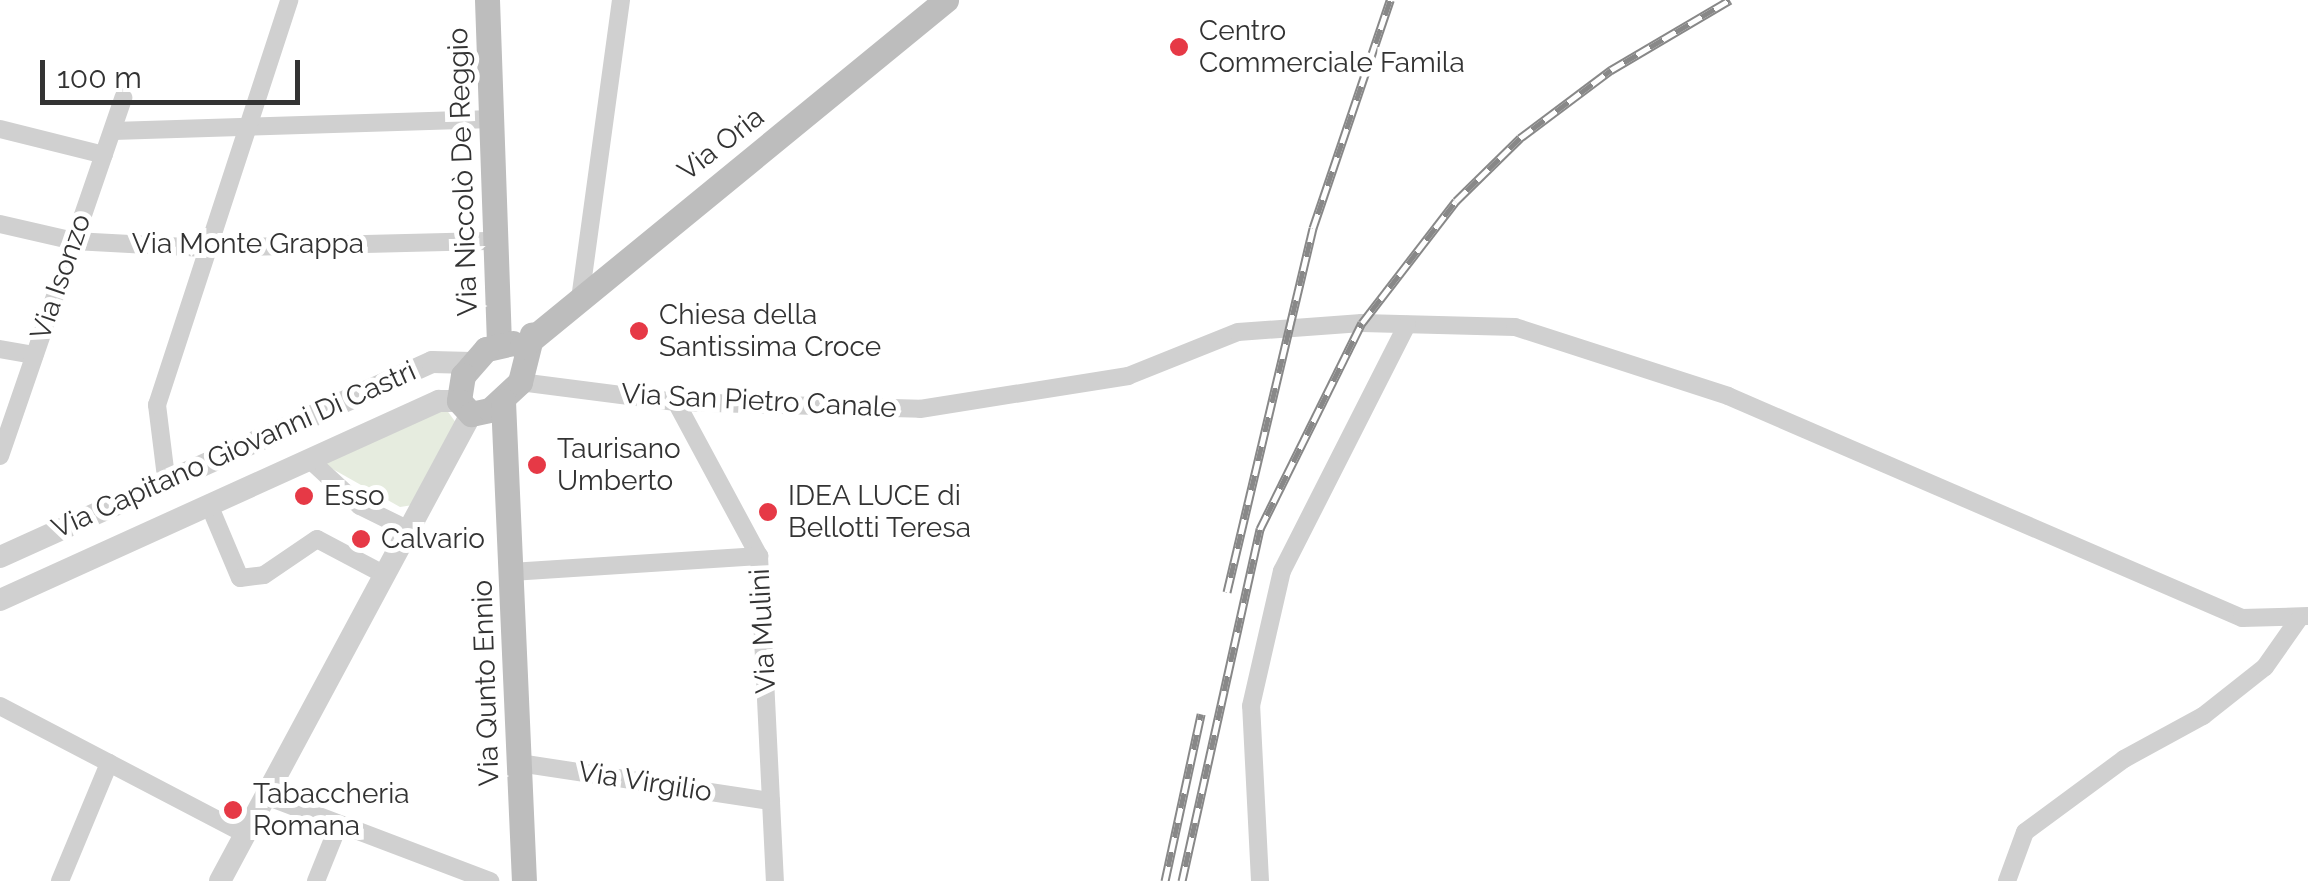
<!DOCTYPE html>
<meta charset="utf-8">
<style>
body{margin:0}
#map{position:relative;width:2308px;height:881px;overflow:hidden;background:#fff;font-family:Raleway,sans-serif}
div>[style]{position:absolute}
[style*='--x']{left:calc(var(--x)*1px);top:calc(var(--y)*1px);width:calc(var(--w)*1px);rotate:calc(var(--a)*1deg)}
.green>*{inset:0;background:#e6ecdf}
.minor>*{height:18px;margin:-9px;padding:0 9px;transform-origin:9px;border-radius:9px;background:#d0d0d0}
.tertiary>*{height:22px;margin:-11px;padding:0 11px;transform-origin:11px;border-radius:11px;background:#d0d0d0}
.secondary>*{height:25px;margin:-12.5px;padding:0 12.5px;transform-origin:12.5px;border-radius:12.5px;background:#bdbdbd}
.rail>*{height:9px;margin-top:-4.5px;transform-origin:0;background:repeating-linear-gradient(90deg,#fff 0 15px,#888 0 30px);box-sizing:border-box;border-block:2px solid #888}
.dots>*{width:28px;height:28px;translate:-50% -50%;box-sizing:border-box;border:5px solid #fff;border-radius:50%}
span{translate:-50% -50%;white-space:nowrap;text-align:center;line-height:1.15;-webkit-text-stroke:10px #fff;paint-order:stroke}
.poi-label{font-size:28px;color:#333}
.left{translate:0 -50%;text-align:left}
.street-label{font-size:28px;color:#333}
.scale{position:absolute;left:40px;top:60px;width:260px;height:45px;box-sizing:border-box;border:5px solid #333;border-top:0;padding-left:12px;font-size:30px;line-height:35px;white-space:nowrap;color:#333;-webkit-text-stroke:8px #fff;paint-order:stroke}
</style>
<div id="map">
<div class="green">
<div style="clip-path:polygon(446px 409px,459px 427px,413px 505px,400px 507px,322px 463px)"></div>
</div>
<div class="minor">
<div style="--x:0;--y:129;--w:107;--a:14"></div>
<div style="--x:113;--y:131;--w:380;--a:-1.8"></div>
<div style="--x:0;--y:224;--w:76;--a:12.9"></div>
<div style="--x:74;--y:241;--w:131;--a:3.1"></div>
<div style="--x:205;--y:248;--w:292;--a:-1.4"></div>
<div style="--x:581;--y:292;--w:295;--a:-82.2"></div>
<div style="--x:0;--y:349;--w:35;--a:10"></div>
<div style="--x:520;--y:382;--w:157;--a:7.3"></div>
<div style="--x:676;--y:402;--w:244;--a:1.6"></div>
<div style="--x:920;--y:409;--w:211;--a:-9"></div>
<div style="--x:1128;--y:376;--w:118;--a:-21.8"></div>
<div style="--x:1238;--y:332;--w:124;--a:-4.2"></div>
<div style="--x:1362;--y:323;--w:153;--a:1.5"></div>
<div style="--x:1515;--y:327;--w:224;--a:17.9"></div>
<div style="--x:1728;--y:396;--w:560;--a:23.36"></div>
<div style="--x:2242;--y:618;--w:66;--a:-1.7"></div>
<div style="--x:676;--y:402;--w:175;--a:61.7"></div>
<div style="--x:759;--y:556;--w:325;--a:87.2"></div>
<div style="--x:0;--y:456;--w:379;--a:-71"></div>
<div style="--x:310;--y:460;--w:68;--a:42.6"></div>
<div style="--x:360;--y:506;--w:57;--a:26.1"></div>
<div style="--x:166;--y:477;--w:73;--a:-97.1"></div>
<div style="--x:157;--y:405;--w:426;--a:-71.9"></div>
<div style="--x:210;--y:507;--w:77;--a:67.1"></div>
<div style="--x:240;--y:578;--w:24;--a:-7"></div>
<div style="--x:264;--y:575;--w:64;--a:-34.2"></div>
<div style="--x:317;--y:539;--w:77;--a:27.9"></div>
<div style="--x:511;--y:572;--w:249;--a:-3.7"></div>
<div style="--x:0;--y:706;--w:276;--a:27.6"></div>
<div style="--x:519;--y:763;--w:255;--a:8.6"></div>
<div style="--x:266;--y:796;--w:240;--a:20.8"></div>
<div style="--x:60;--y:881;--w:128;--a:-67.4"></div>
<div style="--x:316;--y:881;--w:61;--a:-68"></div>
<div style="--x:1260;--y:881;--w:175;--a:-92.9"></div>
<div style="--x:1251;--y:706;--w:139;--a:-77.1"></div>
<div style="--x:1282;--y:571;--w:276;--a:-63.1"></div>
<div style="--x:2007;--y:881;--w:52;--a:-69.8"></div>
<div style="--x:2025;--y:832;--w:123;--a:-36.4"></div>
<div style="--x:2124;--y:759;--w:90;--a:-28.6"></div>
<div style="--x:2203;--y:716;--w:79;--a:-38.3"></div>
<div style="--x:2265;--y:667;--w:57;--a:-54.9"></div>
</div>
<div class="tertiary">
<div style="--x:0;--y:557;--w:474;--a:-24.3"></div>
<div style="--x:432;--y:362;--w:40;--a:1.4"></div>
<div style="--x:0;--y:600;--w:482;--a:-24.4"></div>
<div style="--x:439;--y:401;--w:20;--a:0"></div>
<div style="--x:220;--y:881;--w:530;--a:-61.74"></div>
</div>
<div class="secondary">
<div style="--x:487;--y:0;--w:342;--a:88"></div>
<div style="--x:513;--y:343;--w:28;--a:167"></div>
<div style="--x:486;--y:349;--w:35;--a:131"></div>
<div style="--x:463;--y:375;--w:26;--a:99"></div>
<div style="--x:459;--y:401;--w:18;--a:47"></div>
<div style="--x:471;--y:414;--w:19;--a:-12"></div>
<div style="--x:490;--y:410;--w:41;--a:-43"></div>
<div style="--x:520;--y:382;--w:49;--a:-76"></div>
<div style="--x:522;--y:347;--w:548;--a:-39.3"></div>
<div style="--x:503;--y:401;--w:480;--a:87.5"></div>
</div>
<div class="rail">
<div style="--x:1227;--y:592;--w:374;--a:-76.7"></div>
<div style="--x:1313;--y:228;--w:241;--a:-71.3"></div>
<div style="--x:1165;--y:881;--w:171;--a:-77.8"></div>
<div style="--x:1182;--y:881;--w:361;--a:-77.5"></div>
<div style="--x:1260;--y:529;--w:230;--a:-63.7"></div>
<div style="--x:1362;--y:323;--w:154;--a:-52.4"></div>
<div style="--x:1456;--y:201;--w:90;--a:-44.5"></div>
<div style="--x:1520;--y:138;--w:114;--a:-36.8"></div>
<div style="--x:1611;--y:70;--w:138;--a:-30.5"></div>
</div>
<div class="dots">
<div style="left:1179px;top:47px;background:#e63946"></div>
<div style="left:639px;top:331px;background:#e63946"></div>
<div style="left:537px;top:465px;background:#e63946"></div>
<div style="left:304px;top:496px;background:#e63946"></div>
<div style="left:768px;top:512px;background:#e63946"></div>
<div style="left:361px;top:539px;background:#e63946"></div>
<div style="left:233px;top:810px;background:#e63946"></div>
</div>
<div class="poi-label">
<span class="left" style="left:1199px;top:47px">Centro<br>Commerciale Famila</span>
<span class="left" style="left:659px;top:331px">Chiesa della<br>Santissima Croce</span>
<span class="left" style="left:557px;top:465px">Taurisano<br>Umberto</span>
<span class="left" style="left:324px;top:496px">Esso</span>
<span class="left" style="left:788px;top:512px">IDEA LUCE di<br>Bellotti Teresa</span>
<span class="left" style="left:381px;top:539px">Calvario</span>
<span class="left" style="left:253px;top:810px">Tabaccheria<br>Romana</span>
</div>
<div class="street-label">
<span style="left:721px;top:144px;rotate:-38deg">Via Oria</span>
<span style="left:463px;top:172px;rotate:-92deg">Via Niccolò De Reggio</span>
<span style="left:248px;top:244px">Via Monte Grappa</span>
<span style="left:61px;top:277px;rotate:-71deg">Via Isonzo</span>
<span style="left:759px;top:401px;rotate:3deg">Via San Pietro Canale</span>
<span style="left:234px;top:450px;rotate:-24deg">Via Capitano Giovanni Di Castri</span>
<span style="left:763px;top:631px;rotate:-93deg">Via Mulini</span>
<span style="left:486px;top:683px;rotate:-92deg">Via Qunto Ennio</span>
<span style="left:645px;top:782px;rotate:9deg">Via Virgilio</span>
</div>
<div class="scale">100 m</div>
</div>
